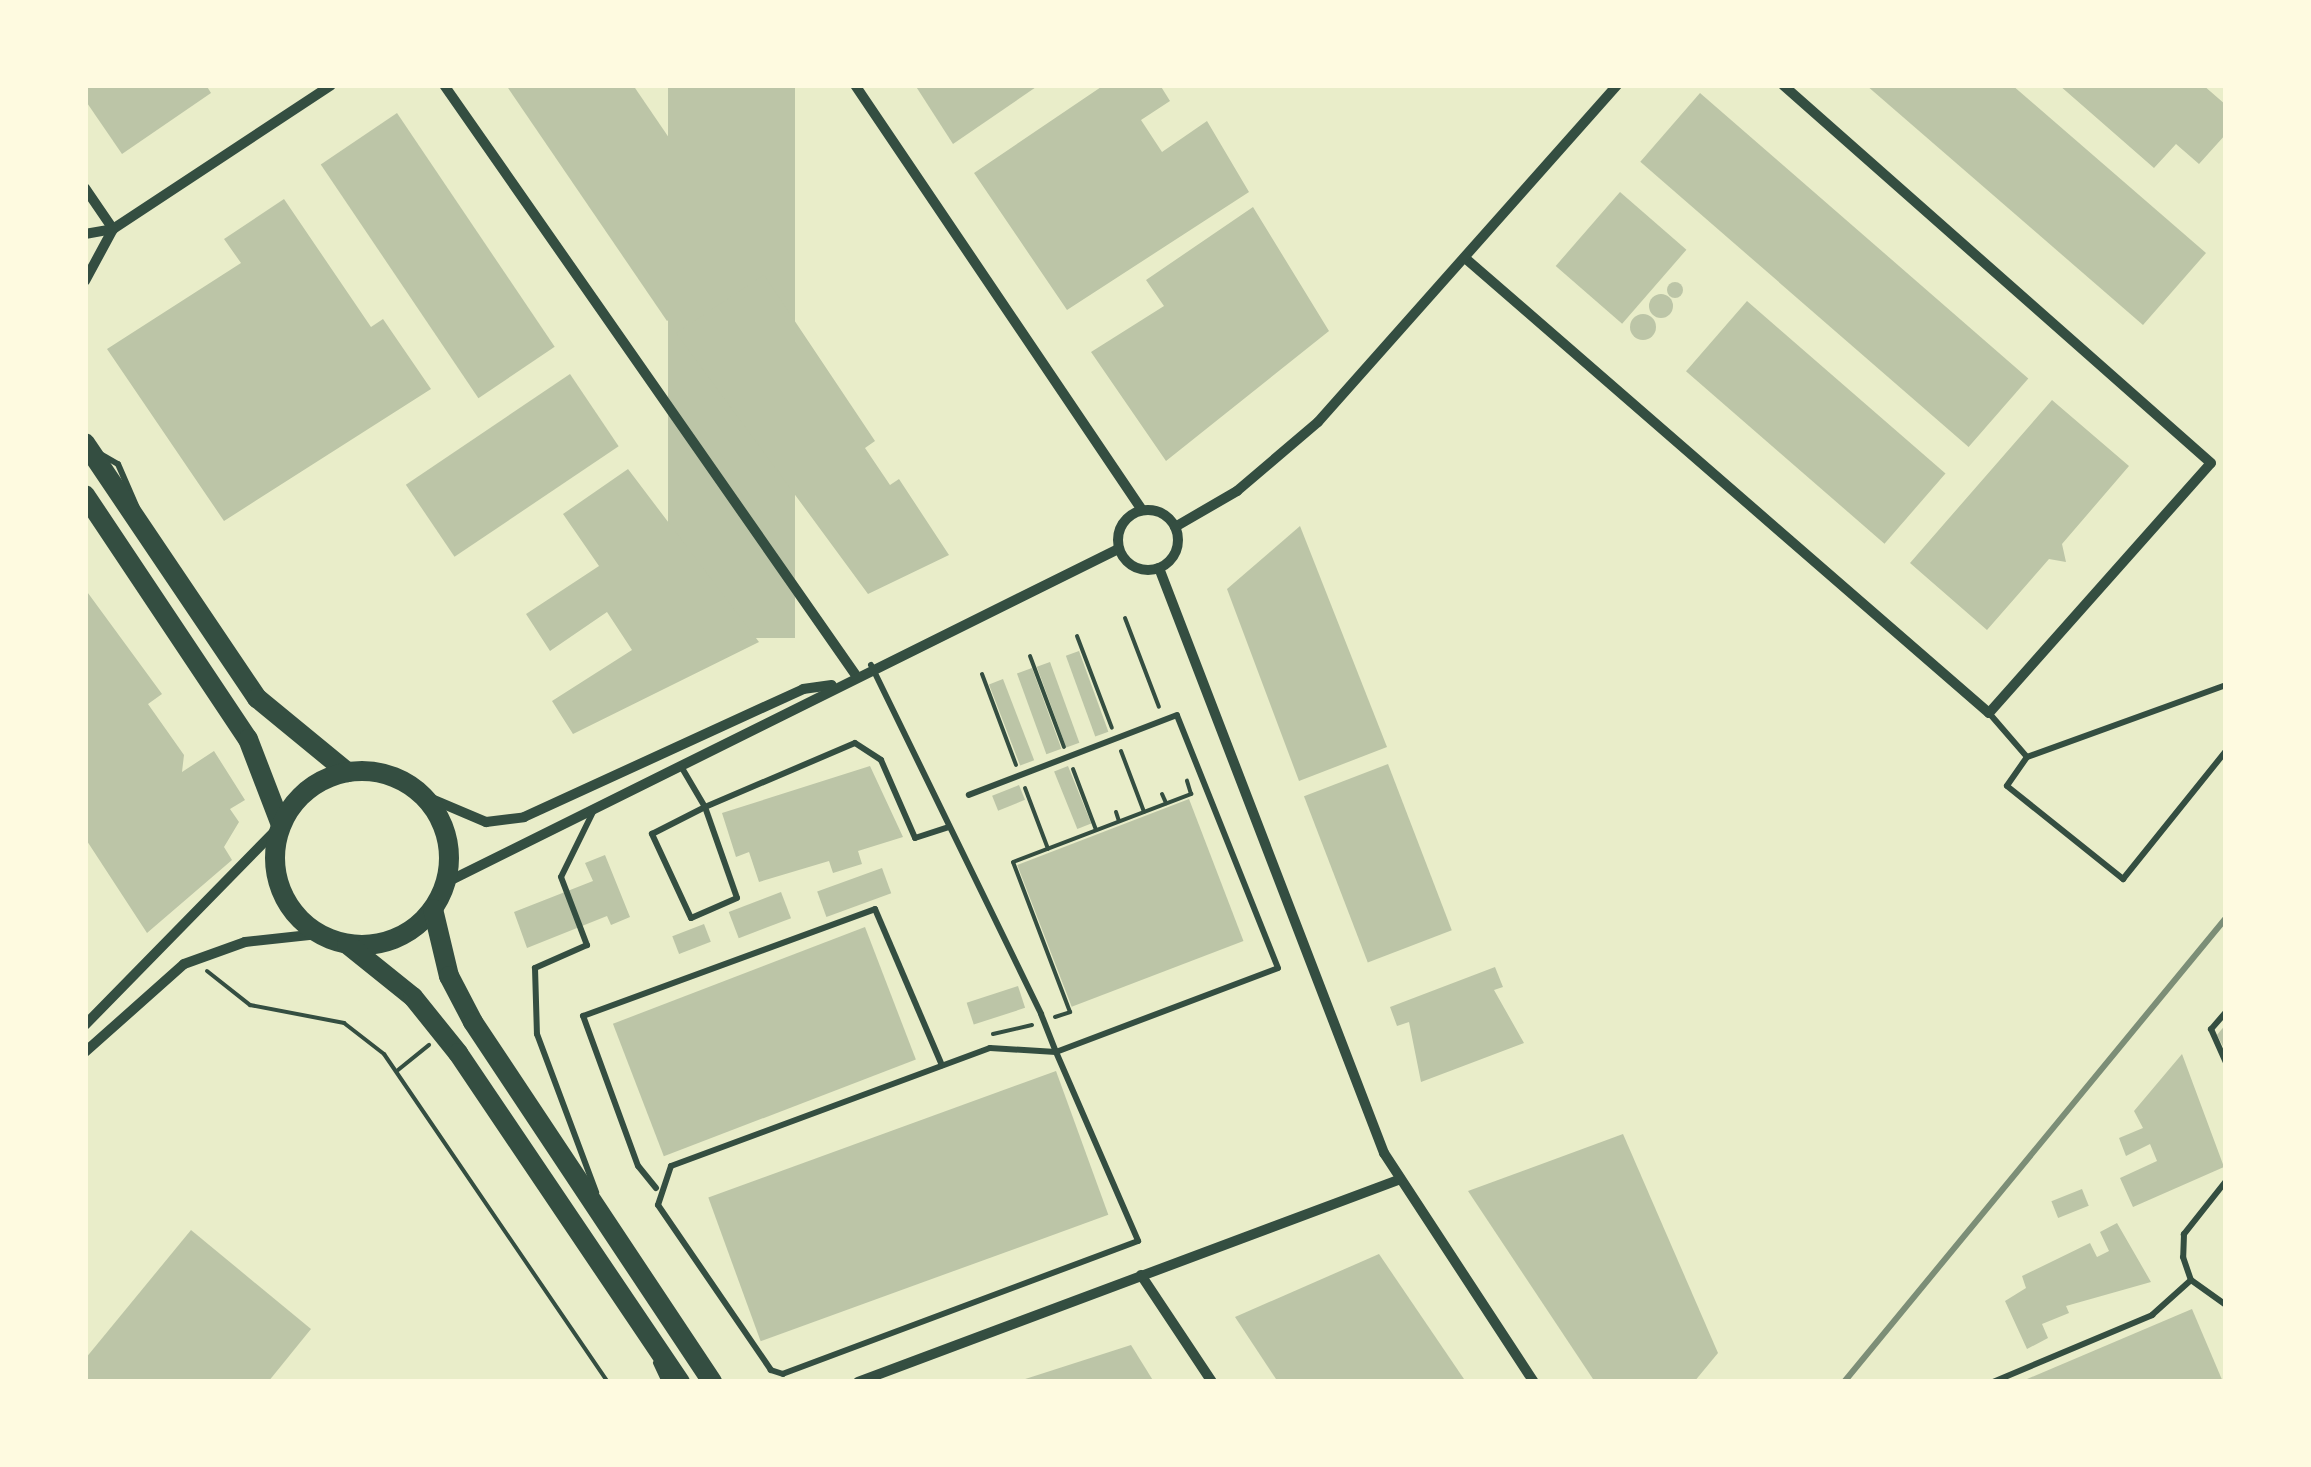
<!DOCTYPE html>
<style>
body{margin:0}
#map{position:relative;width:2311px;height:1467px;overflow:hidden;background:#e9edc9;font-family:"Alegreya Sans",sans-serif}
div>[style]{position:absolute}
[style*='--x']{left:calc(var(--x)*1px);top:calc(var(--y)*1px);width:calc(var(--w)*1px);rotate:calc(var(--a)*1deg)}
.building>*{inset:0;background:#bcc5a7;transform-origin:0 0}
.round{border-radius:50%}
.path>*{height:4px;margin:-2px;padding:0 2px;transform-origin:2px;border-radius:2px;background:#344e41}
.service>*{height:6px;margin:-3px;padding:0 3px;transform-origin:3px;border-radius:3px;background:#344e41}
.minor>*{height:10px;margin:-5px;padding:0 5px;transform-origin:5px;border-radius:5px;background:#344e41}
.minor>.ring{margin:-5px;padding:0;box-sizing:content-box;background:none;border:10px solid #344e41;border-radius:50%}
.trunk>*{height:20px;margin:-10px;padding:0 10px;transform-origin:10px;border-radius:10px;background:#344e41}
.trunk>.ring{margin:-10px;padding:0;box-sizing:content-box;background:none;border:20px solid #344e41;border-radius:50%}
.rail>*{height:6px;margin:-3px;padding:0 3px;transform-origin:3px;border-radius:3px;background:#7c8e77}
span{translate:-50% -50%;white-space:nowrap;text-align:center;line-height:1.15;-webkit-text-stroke:8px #fefae0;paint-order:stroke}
.frame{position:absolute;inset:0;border:88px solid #fefae0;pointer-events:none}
</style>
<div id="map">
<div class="building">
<div style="clip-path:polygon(85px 85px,206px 85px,211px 93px,122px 154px,85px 100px)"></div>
<div style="clip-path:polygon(506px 85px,633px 85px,753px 261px,667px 321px)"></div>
<div style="left:668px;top:85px;width:127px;height:553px"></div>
<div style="clip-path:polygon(915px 85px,1039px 85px,953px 144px)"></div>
<div style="clip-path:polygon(1104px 85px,1160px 85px,1170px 101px,1141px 120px,1162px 152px,1207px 121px,1249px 192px,1067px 310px,974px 173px)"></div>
<div style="clip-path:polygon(1866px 85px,2012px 85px,2206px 253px,2143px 325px)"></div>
<div style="clip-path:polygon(2059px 85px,2203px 85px,2226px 105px,2226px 134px,2199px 164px,2176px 144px,2154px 168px)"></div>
<div style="left:1700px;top:93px;width:435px;height:91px;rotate:41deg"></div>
<div style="left:397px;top:113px;width:282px;height:92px;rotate:56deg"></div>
<div style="left:1620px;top:192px;width:88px;height:98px;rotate:41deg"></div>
<div style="clip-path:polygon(284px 199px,371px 327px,383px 319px,431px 389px,224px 521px,107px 349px,241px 263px,224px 239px)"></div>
<div style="clip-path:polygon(1253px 207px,1329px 331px,1166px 461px,1091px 352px,1164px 306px,1146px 280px)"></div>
<div style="clip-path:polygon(764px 275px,875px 441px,865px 448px,890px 485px,899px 479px,949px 555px,868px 594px,676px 333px)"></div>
<div class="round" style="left:1667px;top:282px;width:16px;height:16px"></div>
<div class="round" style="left:1649px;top:294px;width:24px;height:24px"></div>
<div style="left:1747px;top:301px;width:263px;height:93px;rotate:41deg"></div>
<div class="round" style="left:1630px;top:314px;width:26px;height:26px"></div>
<div style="left:570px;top:374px;width:87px;height:198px;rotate:56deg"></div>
<div style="clip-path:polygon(2052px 400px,2129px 466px,2062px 544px,2066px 562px,2049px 559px,1987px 630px,1910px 563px)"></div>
<div style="clip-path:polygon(628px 469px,759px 642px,573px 734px,552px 701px,632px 650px,607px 612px,550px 651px,526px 614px,599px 566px,563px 514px)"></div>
<div style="clip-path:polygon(1300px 526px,1387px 747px,1299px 781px,1227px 589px)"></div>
<div style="clip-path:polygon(85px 589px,162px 694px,148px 704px,184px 755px,182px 772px,214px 751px,245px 800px,230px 809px,239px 822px,224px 847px,232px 860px,147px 933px,85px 838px)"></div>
<div style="left:1079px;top:651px;width:86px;height:14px;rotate:70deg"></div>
<div style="left:1050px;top:662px;width:86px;height:14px;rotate:70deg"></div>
<div style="left:1032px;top:668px;width:86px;height:16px;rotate:70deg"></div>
<div style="left:1003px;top:679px;width:87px;height:15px;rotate:69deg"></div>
<div style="left:1388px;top:764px;width:178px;height:90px;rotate:69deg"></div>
<div style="clip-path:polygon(870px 766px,903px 837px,858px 851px,862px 864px,833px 873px,829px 861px,759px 882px,749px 852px,736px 857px,722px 813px)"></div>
<div style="left:1068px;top:766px;width:62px;height:15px;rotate:68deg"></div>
<div style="left:1019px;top:785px;width:16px;height:29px;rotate:68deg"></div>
<div style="left:1189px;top:799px;width:152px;height:184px;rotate:69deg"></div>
<div style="clip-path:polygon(605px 855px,630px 917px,611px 925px,607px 916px,527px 948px,514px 912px,593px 881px,585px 863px)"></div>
<div style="left:882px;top:868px;width:27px;height:69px;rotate:70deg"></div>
<div style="left:781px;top:892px;width:28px;height:56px;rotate:69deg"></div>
<div style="left:704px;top:924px;width:19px;height:34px;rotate:69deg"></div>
<div style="left:865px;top:927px;width:142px;height:270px;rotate:69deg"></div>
<div style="clip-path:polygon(1495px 967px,1503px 987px,1494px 990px,1524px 1043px,1421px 1082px,1409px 1022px,1397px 1026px,1390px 1007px)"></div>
<div style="left:1018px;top:986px;width:23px;height:54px;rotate:72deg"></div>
<div style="clip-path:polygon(2226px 1024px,2226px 1052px,2217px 1035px)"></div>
<div style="clip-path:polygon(2182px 1054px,2224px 1167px,2133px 1207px,2120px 1178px,2157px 1161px,2150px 1144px,2126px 1156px,2119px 1138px,2143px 1128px,2134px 1111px)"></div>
<div style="left:1056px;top:1071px;width:153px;height:370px;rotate:70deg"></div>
<div style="clip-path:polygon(1623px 1134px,1718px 1353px,1694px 1382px,1595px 1382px,1468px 1191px)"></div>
<div style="left:2082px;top:1189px;width:18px;height:33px;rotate:68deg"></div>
<div style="clip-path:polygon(2117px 1223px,2151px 1282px,2066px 1306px,2069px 1313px,2042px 1324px,2048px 1338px,2027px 1349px,2005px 1301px,2026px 1288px,2022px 1276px,2090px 1243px,2097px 1257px,2109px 1251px,2100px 1232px)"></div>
<div style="clip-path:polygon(191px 1230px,311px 1329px,268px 1382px,85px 1382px,85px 1359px)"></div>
<div style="clip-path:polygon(1379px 1254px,1466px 1382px,1278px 1382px,1235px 1317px)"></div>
<div style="clip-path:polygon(2192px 1309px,2223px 1382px,2020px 1382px)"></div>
<div style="clip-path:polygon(1131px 1345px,1154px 1382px,1019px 1382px,1019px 1381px)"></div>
</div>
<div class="path">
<div style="--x:1125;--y:618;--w:95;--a:69.1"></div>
<div style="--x:1077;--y:636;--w:98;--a:69.2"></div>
<div style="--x:1030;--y:656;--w:97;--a:69.5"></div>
<div style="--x:982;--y:674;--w:97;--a:69.5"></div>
<div style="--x:1121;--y:751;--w:65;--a:69.3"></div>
<div style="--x:1073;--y:769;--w:65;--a:69.3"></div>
<div style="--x:1025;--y:788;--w:65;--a:69.3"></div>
<div style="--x:1162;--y:794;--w:10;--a:66"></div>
<div style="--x:1116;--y:812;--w:9;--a:72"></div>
<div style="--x:207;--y:971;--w:55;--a:38.3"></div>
<div style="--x:250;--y:1005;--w:96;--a:10.8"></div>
<div style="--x:344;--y:1023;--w:51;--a:37.8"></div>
<div style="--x:384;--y:1054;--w:397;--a:55.7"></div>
<div style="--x:1055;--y:1017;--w:16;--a:-18"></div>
<div style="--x:1070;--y:1012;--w:160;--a:-110.8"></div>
<div style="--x:1013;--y:862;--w:191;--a:-20.9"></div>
<div style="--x:1191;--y:794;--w:14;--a:-107"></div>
<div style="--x:993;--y:1034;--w:40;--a:-13"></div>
<div style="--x:398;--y:1070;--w:40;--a:-39"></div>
</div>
<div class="service">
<div style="--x:97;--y:452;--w:24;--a:30"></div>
<div style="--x:118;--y:464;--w:50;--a:66.5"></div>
<div style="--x:871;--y:665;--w:388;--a:64"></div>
<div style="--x:1041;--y:1014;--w:41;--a:68.5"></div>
<div style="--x:1056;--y:1052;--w:206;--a:66.5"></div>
<div style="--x:1138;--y:1241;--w:379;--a:159.5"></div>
<div style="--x:783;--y:1374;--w:13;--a:-162"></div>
<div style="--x:771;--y:1370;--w:200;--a:-124.4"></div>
<div style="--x:658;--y:1205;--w:41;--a:-71.6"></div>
<div style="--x:671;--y:1166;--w:340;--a:-20.3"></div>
<div style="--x:990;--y:1048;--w:66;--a:3.5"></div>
<div style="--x:1056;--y:1052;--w:237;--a:-20.7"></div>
<div style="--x:1278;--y:968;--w:272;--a:-111.8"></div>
<div style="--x:1177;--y:715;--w:223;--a:159"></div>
<div style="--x:2226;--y:685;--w:212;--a:160.1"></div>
<div style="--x:2027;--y:757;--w:35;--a:125"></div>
<div style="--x:2007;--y:786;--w:149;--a:38.7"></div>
<div style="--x:2123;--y:879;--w:164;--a:-51.2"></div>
<div style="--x:1989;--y:713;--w:58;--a:49.2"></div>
<div style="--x:682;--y:768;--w:45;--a:59.5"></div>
<div style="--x:705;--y:807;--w:96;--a:70.6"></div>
<div style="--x:737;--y:898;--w:50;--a:156.5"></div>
<div style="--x:691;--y:918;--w:93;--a:-114.9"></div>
<div style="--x:652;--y:834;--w:59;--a:-27"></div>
<div style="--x:705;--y:807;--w:163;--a:-23.1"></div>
<div style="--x:855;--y:743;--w:31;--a:33"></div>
<div style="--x:881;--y:760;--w:85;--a:66.4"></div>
<div style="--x:915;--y:838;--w:36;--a:-18"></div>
<div style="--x:593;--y:812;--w:72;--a:116.2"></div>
<div style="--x:561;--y:877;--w:73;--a:69.1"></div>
<div style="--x:587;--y:945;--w:57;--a:156.1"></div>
<div style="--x:535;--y:968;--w:66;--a:88.3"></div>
<div style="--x:537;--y:1034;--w:169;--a:69.5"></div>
<div style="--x:2226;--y:1012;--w:23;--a:131"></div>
<div style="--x:2211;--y:1029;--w:36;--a:66"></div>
<div style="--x:2226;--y:1181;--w:68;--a:128.4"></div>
<div style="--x:2184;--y:1234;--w:23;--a:92"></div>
<div style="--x:2183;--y:1257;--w:24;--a:71"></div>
<div style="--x:2191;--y:1280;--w:43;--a:35.5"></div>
<div style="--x:656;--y:1188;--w:28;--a:-129"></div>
<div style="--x:638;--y:1166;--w:160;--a:-110.1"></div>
<div style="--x:583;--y:1016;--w:311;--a:-20.1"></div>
<div style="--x:875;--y:909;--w:170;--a:66.8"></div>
<div style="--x:656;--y:1363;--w:21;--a:65"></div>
<div style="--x:1993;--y:1382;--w:173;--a:-22.8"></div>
<div style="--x:2152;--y:1315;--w:52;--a:-41.9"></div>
</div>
<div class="minor">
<div style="--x:444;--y:85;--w:718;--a:55.09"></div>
<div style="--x:855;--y:85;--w:513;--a:55.97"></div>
<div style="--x:85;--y:188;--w:50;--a:55.7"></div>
<div style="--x:85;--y:234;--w:28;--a:-10"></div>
<div style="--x:113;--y:229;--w:261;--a:-33.4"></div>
<div style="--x:1465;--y:258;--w:694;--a:40.97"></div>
<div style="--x:1989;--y:713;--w:334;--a:-48.4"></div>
<div style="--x:2211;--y:463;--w:571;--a:-138.55"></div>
<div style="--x:85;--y:281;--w:59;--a:-61.7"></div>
<div class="ring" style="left:1118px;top:510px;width:50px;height:50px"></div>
<div style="--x:1175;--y:527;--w:72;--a:-30.1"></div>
<div style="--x:1237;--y:491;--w:106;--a:-40.4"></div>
<div style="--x:1318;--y:422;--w:451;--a:-48.4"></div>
<div style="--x:1159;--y:568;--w:627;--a:68.96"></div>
<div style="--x:1384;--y:1153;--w:274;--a:56.8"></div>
<div style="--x:420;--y:794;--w:72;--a:23"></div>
<div style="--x:486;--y:822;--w:38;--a:-7"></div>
<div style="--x:524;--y:817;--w:307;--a:-24.6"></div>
<div style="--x:803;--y:689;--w:29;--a:-8"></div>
<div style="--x:445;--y:883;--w:751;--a:-26.39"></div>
<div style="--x:85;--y:1025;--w:279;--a:-45.6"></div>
<div style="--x:85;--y:1052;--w:132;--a:-41.6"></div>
<div style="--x:184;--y:964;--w:65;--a:-19.8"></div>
<div style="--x:245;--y:942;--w:74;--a:-6.2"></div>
<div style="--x:1141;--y:1275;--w:128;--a:56.4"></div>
<div style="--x:858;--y:1382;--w:577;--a:-20.51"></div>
</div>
<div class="trunk">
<div style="--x:85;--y:443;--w:308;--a:56"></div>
<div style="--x:257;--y:698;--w:117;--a:39.4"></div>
<div style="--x:85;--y:495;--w:293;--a:56.3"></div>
<div style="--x:248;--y:739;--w:92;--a:69"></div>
<div class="ring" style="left:275px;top:771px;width:154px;height:154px"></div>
<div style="--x:433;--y:909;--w:69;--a:76.6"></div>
<div style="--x:449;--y:976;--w:52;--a:62.4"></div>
<div style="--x:473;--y:1022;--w:432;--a:56.4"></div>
<div style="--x:347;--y:944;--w:85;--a:38.8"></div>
<div style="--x:413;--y:997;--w:72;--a:51.2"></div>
<div style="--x:458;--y:1053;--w:397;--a:56"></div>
</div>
<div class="rail">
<div style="--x:1844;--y:1382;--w:601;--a:-50.54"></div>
</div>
<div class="frame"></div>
</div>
